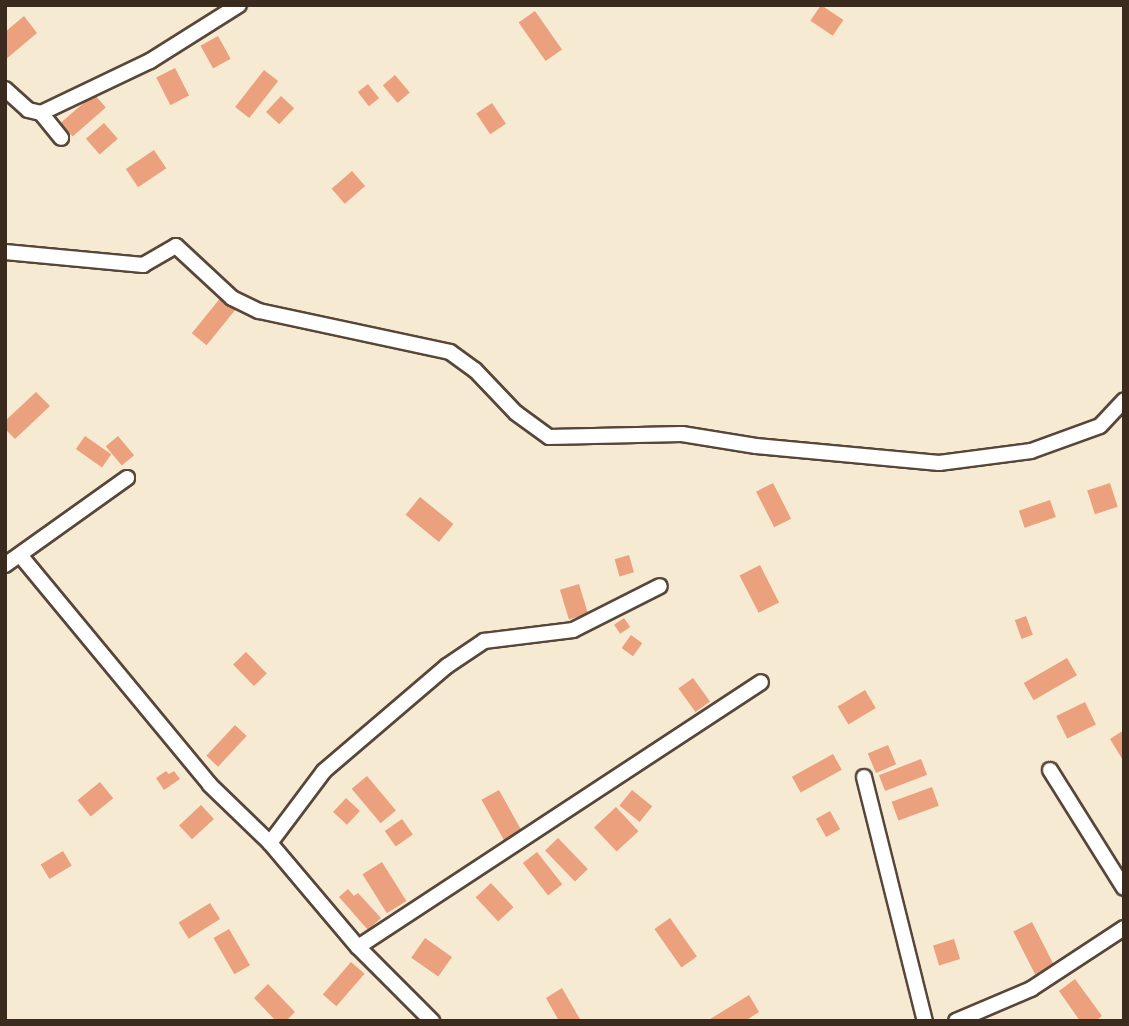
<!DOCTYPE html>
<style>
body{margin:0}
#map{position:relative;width:1129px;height:1026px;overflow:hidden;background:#f7ead2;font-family:"Indie Flower",sans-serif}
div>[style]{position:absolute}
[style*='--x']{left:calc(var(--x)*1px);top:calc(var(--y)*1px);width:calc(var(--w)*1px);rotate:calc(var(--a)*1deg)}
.building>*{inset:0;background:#eba17e;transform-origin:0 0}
.roads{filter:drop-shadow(2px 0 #574739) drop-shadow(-2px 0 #574739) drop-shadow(0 2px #574739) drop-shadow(0 -2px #574739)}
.street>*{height:14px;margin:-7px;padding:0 7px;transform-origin:7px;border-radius:7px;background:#fff}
span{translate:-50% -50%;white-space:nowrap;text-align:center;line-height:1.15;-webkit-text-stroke:7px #fcf5e5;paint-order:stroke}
.frame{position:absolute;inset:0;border:7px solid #3b2a1e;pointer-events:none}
</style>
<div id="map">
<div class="building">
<div style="left:821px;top:5px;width:27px;height:19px;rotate:34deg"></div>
<div style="left:535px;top:11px;width:47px;height:20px;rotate:55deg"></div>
<div style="clip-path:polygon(24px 16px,37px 33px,5px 60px,5px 32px)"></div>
<div style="left:218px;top:36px;width:26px;height:20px;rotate:61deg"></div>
<div style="left:175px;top:68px;width:31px;height:21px;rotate:63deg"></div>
<div style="left:264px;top:70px;width:18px;height:47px;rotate:38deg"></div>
<div style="left:395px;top:75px;width:23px;height:16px;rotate:50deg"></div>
<div style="left:368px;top:84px;width:18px;height:13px;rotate:52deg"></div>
<div style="left:94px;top:94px;width:18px;height:44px;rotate:49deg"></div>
<div style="left:281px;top:96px;width:18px;height:22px;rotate:43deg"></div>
<div style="left:492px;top:103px;width:25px;height:19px;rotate:56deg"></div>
<div style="left:104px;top:123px;width:21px;height:24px;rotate:49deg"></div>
<div style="left:154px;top:150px;width:22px;height:34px;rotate:56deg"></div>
<div style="left:352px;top:171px;width:20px;height:27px;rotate:49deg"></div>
<div style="left:222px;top:296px;width:19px;height:48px;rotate:39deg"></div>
<div style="clip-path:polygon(36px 392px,50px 406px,15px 439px,5px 429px,5px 421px)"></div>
<div style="left:85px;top:436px;width:32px;height:16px;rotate:35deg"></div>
<div style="left:118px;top:436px;width:25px;height:16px;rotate:50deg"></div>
<div style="left:773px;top:483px;width:40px;height:19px;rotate:63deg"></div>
<div style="left:1110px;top:483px;width:25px;height:24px;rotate:72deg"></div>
<div style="left:420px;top:497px;width:43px;height:23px;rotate:39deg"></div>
<div style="left:1050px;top:500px;width:18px;height:33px;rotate:71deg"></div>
<div style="left:629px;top:555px;width:18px;height:15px;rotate:74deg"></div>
<div style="left:760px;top:565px;width:42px;height:23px;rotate:63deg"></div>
<div style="left:579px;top:584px;width:31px;height:20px;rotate:73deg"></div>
<div style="left:1026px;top:616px;width:20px;height:12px;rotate:70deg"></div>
<div style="left:624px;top:618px;width:11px;height:12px;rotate:56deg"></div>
<div style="left:631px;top:635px;width:14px;height:16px;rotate:36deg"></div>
<div style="left:246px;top:652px;width:30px;height:18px;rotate:46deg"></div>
<div style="left:1067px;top:658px;width:20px;height:50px;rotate:60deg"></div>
<div style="left:693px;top:678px;width:29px;height:18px;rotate:54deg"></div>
<div style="left:865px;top:690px;width:21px;height:32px;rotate:59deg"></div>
<div style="left:1085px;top:702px;width:25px;height:32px;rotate:64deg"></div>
<div style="left:235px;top:725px;width:16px;height:42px;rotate:43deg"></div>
<div style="clip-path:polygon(1124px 730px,1124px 762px,1110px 739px)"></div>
<div style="left:888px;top:745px;width:21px;height:22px;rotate:67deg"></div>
<div style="left:833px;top:754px;width:18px;height:47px;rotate:61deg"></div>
<div style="left:921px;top:759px;width:17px;height:45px;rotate:69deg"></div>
<div style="clip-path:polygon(166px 771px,169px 774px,174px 771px,180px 779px,164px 790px,156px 778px)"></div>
<div style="left:367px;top:776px;width:45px;height:20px;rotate:50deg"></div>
<div style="left:100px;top:782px;width:21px;height:29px;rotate:51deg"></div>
<div style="left:932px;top:787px;width:20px;height:43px;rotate:70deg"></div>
<div style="left:499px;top:790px;width:47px;height:20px;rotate:61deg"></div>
<div style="left:632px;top:790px;width:26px;height:20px;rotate:39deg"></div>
<div style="left:346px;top:798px;width:19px;height:19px;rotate:43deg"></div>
<div style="left:201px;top:805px;width:19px;height:30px;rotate:47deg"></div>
<div style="left:616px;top:807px;width:33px;height:30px;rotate:47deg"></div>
<div style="left:830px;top:811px;width:21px;height:16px;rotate:61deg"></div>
<div style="left:402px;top:819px;width:19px;height:21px;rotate:55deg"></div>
<div style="left:558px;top:838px;width:43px;height:18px;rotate:46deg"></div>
<div style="left:63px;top:851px;width:17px;height:26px;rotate:59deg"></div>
<div style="left:537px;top:852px;width:41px;height:18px;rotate:52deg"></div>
<div style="left:382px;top:862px;width:46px;height:23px;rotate:58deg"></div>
<div style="left:491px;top:883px;width:33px;height:21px;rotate:47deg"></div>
<div style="clip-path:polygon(348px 889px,354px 896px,358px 893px,381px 918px,368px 930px,339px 897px)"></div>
<div style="left:210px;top:903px;width:19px;height:37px;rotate:58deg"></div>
<div style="left:670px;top:918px;width:47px;height:19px;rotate:55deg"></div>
<div style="left:1032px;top:922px;width:48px;height:21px;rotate:63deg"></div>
<div style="left:229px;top:929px;width:42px;height:18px;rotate:60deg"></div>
<div style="left:425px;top:938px;width:33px;height:24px;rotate:35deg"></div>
<div style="left:954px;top:939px;width:21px;height:22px;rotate:73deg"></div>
<div style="left:351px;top:962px;width:18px;height:43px;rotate:41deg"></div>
<div style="clip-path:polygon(1075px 979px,1102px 1016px,1095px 1021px,1080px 1021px,1059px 991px)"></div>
<div style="clip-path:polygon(268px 984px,295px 1012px,286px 1021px,276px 1021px,254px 998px)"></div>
<div style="clip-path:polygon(562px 988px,581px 1021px,559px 1021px,546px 998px)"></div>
<div style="clip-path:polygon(749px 995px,759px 1012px,745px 1021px,707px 1021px)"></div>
</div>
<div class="roads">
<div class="street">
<div style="--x:5;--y:89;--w:31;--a:42"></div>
<div style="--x:28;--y:110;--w:13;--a:13"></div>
<div style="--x:41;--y:113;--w:121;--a:-25.5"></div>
<div style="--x:150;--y:61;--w:105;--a:-32.2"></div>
<div style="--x:41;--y:113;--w:32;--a:51"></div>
<div style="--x:5;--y:252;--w:139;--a:5.4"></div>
<div style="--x:143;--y:265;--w:38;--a:-30"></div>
<div style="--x:176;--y:246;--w:76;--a:42.9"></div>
<div style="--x:232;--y:298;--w:30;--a:26"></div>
<div style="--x:259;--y:311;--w:195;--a:12.1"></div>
<div style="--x:450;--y:352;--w:31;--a:36"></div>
<div style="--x:475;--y:370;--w:59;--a:46.4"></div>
<div style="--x:516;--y:413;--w:41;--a:36"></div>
<div style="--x:549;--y:437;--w:133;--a:-1.3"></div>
<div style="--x:682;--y:434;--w:75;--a:9.2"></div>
<div style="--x:756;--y:446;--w:184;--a:5.3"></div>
<div style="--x:939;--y:463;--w:93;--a:-7.4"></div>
<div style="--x:1031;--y:451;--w:73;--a:-19.9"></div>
<div style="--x:1100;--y:426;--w:35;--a:-47"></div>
<div style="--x:20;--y:555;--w:298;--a:50.4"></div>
<div style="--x:210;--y:785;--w:83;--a:44"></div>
<div style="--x:270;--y:843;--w:136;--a:49.8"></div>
<div style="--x:358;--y:947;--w:105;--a:45"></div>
<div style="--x:5;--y:565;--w:150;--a:-35.5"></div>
<div style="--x:1050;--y:770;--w:139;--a:57.9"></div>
<div style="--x:864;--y:777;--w:252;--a:76"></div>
<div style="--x:270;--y:843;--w:90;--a:-53.1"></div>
<div style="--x:324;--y:771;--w:162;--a:-40.5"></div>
<div style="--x:447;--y:666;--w:45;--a:-34"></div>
<div style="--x:484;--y:641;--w:90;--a:-7"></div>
<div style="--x:573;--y:630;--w:97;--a:-26.8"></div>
<div style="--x:358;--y:947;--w:482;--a:-33.3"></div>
<div style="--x:956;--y:1021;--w:82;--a:-23.1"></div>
<div style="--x:1031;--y:989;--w:111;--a:-33.3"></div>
</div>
</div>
<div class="frame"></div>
</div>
